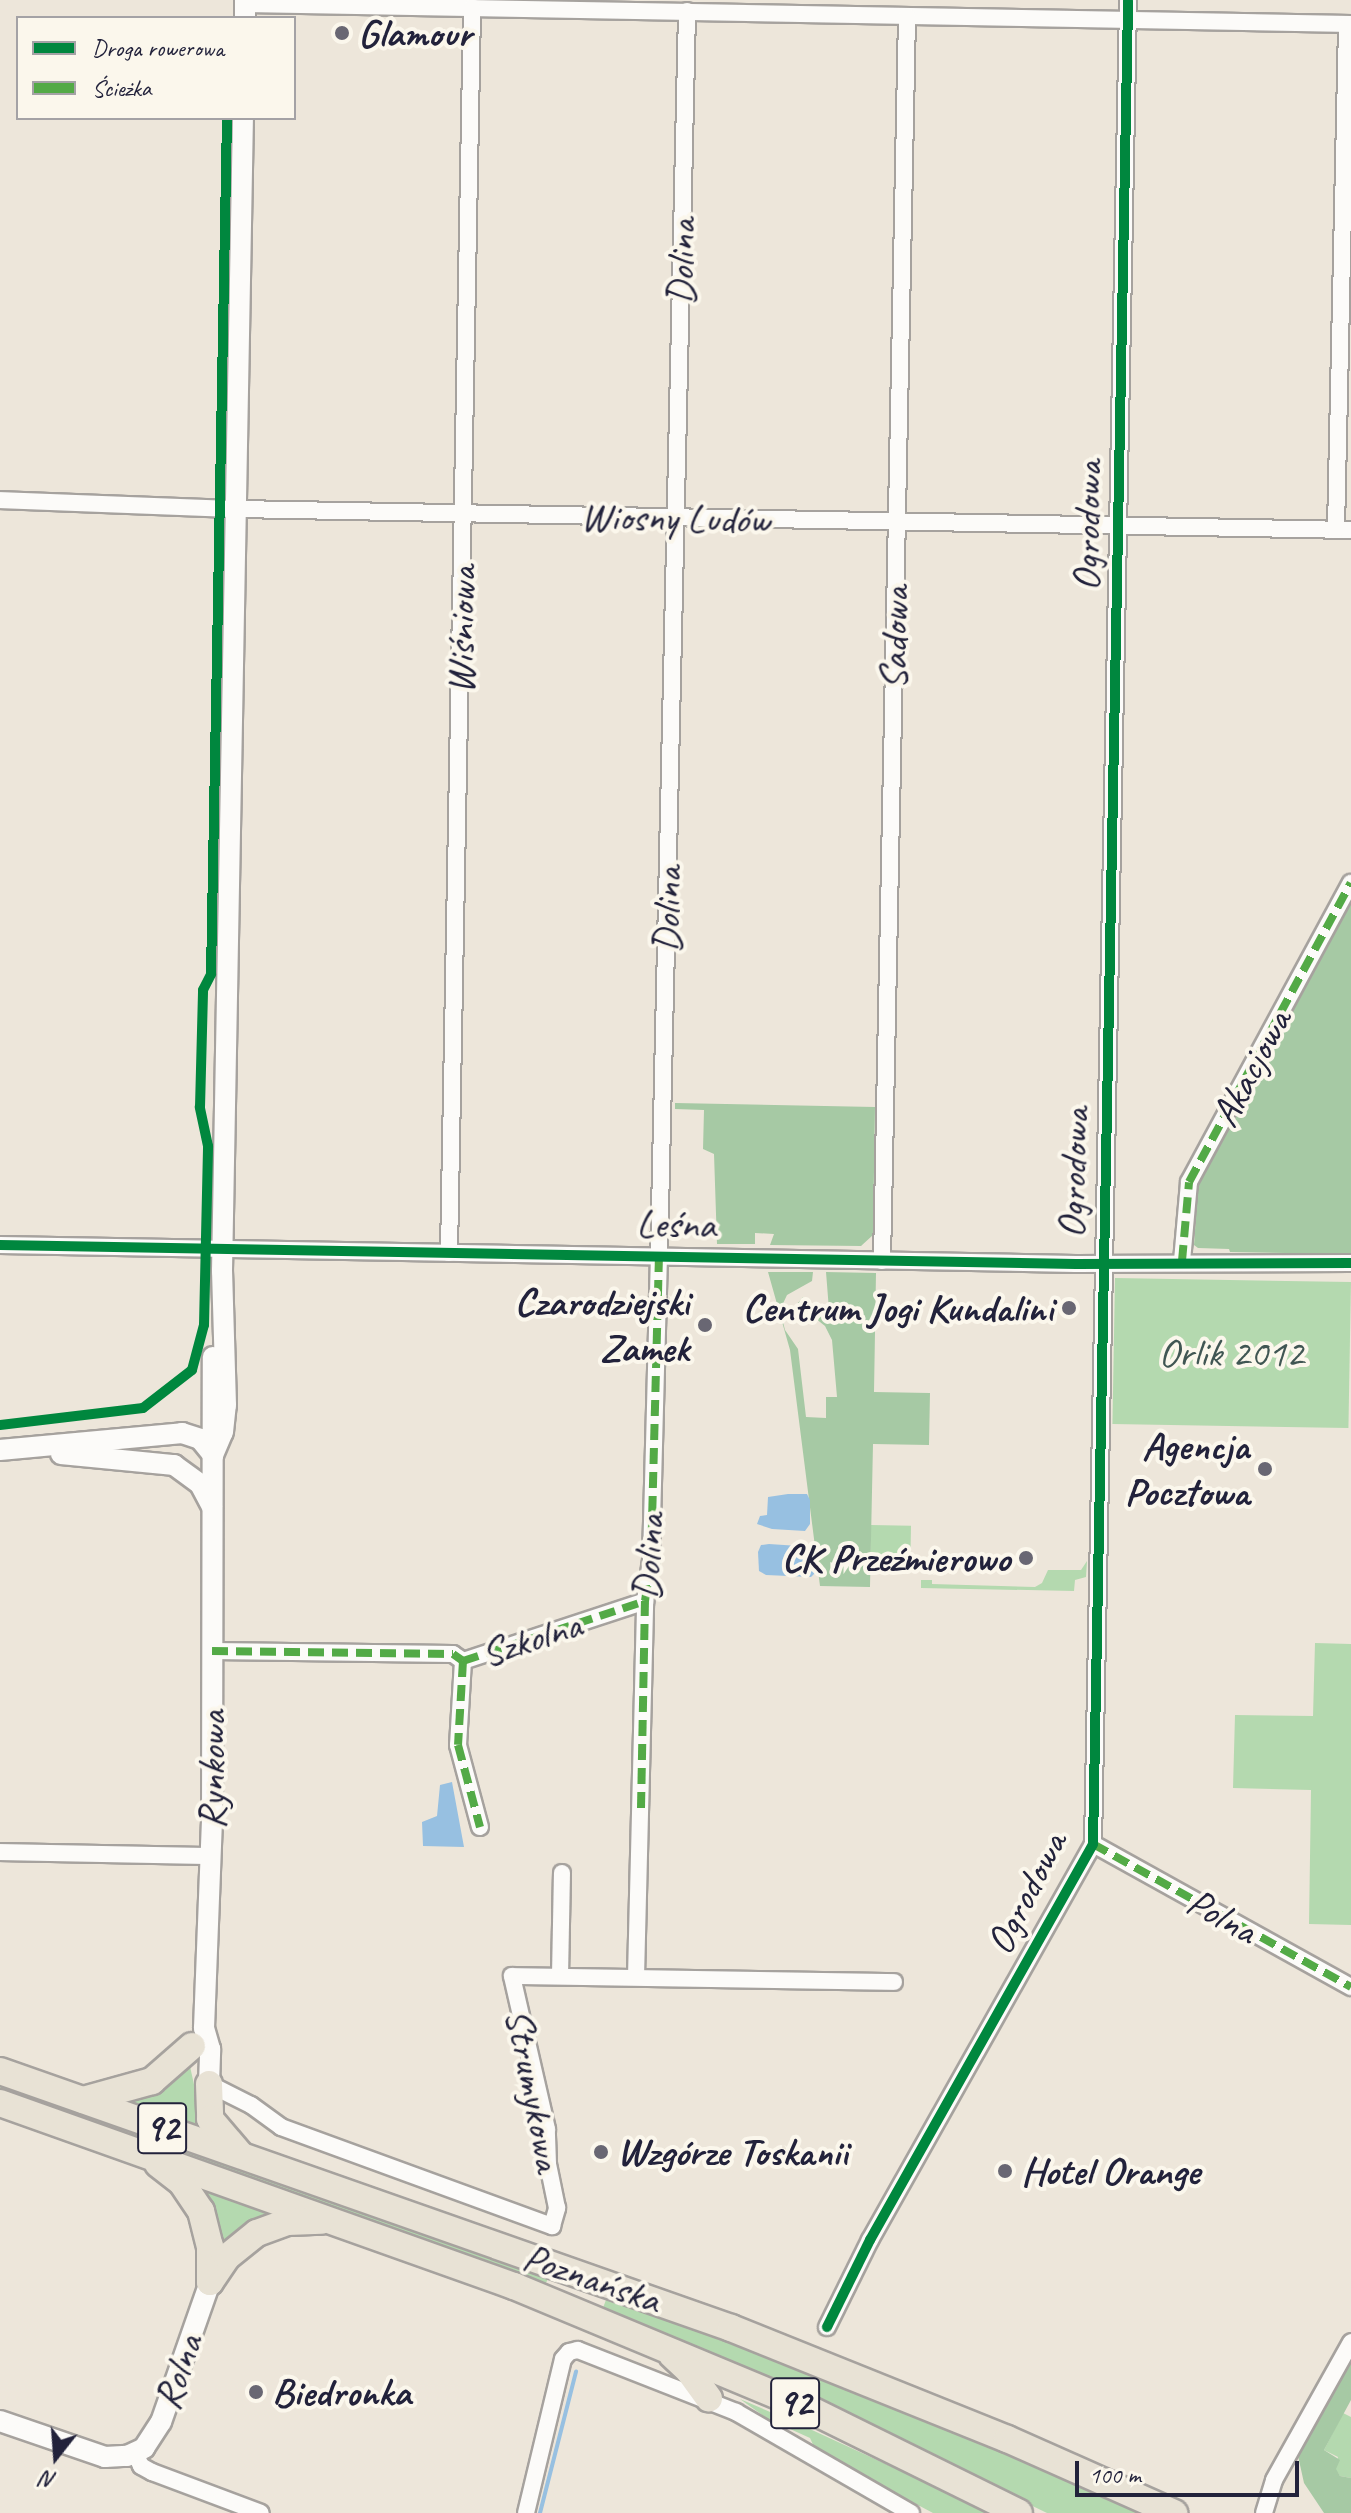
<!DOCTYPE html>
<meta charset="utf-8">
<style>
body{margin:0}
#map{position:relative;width:1351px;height:2513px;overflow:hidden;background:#ede6da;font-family:Caveat,sans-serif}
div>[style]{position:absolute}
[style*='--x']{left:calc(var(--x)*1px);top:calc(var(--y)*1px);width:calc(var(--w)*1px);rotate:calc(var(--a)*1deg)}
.green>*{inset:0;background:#b4d9af;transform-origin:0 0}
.forest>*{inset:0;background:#a6c9a4}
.water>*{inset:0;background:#97c0e1}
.stream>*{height:4px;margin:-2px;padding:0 2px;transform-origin:2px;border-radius:2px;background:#97c0e1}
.roads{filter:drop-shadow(2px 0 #a6a29e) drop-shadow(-2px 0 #a6a29e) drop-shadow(0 2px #a6a29e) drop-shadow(0 -2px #a6a29e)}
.minor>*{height:16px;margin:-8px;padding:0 8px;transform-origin:8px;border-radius:8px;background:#fcfbf9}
.tertiary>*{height:20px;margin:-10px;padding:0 10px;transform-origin:10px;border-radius:10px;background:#fcfbf9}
.primary>*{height:26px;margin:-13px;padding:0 13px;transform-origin:13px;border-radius:13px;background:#e8e2d5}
.quiet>*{height:8px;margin-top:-4px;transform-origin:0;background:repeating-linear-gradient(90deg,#53aa46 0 16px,transparent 0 24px)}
.cycleway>*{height:10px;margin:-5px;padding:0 5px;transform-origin:5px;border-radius:5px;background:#00873e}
.dots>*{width:22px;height:22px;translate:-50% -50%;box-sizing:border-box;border:4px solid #fbf7ec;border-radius:50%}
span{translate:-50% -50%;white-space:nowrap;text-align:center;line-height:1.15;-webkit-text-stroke:8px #fbf7ec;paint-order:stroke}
.shield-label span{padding:2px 6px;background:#fbf7ec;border:2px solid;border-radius:6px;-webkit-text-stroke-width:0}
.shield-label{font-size:38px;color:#22223b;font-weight:700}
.poi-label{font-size:40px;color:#22223b;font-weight:700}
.left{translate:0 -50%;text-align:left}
.right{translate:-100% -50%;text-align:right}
.street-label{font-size:40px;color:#22223b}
.park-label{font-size:40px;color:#405653}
.legend{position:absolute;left:16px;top:16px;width:280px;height:104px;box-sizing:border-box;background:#fbf7ec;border:2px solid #a4a2a5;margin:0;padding:10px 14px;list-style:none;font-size:24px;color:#22223b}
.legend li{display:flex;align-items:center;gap:16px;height:40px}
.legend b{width:40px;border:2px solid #a4a2a5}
.north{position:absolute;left:16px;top:2417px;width:80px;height:80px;-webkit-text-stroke:6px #fbf7ec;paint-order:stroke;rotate:197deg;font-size:22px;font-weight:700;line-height:32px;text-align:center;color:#22223b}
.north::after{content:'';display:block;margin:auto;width:28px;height:36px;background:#22223b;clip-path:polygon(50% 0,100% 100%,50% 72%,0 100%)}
.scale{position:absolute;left:1075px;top:2461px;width:224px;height:36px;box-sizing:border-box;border:4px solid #22223b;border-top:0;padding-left:10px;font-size:24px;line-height:28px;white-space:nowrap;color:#22223b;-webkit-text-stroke:6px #fbf7ec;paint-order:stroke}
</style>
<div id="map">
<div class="green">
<div style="left:1115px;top:1278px;width:236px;height:146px;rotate:1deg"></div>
<div style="left:871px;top:1525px;width:40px;height:31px;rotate:1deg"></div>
<div style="clip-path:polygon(1087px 1561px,1086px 1577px,1075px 1580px,1074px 1591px,921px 1588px,921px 1580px,932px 1580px,932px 1584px,1035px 1587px,1042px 1583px,1048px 1570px,1081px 1570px)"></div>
<div style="clip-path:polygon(1315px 1643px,1351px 1644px,1351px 1925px,1309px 1924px,1311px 1790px,1233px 1788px,1235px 1715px,1313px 1716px)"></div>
<div style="clip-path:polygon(189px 2062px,204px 2129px,122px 2102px)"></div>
<div style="clip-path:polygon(0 2080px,549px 2275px,547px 2281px,544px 2286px,0 2094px)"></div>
<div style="clip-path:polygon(193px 2181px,281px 2211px,222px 2249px)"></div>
<div style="clip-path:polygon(609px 2292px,773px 2352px,1149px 2513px,1047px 2513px,936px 2459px,601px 2313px)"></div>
<div style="clip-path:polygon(740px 2399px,812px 2430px,992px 2513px,933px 2513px,816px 2451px,810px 2438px,768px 2419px)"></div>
<div style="clip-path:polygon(1343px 2413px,1351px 2417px,1351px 2478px,1340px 2476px,1335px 2469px,1338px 2457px,1324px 2450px)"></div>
</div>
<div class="forest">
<div style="clip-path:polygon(1351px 901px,1351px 1254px,1230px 1252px,1229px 1249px,1198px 1248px,1194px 1245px,1198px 1185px)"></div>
<div style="clip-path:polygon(675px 1103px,875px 1107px,873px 1235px,861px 1246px,770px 1245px,774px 1234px,755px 1233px,755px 1244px,717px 1244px,714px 1154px,703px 1149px,704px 1110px,675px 1109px)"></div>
<div style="clip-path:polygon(768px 1272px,813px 1272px,812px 1281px,787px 1295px,780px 1310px,785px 1330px,798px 1349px,806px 1417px,826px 1418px,826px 1397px,837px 1397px,832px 1340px,825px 1326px,805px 1310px,793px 1309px,803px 1297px,805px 1310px,829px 1310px,826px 1272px,876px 1273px,874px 1392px,930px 1393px,929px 1445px,873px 1444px,870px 1587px,820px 1586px,790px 1350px)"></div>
<div style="clip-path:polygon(1351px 2361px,1351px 2400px,1324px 2450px,1340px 2460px,1336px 2469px,1340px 2476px,1351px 2478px,1351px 2513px,1324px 2513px,1304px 2483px,1298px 2456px)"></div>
</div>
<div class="water">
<div style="clip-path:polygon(788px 1494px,807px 1494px,810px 1500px,810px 1524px,805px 1531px,772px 1529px,757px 1524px,760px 1516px,767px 1515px,768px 1497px)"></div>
<div style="clip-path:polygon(769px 1544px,814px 1547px,815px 1573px,811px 1577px,766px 1575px,759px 1571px,758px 1552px,761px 1545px)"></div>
<div style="clip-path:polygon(452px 1782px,464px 1847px,423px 1846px,422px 1822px,437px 1816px,440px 1785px)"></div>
</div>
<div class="stream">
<div style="--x:540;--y:2513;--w:146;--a:-75.7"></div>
</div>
<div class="roads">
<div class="minor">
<div style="--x:245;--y:4;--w:1106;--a:1.04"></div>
<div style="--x:0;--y:500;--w:237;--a:2.2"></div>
<div style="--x:237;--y:509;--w:1114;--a:1.08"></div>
<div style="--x:1336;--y:530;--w:506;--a:-88.75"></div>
<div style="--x:0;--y:1245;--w:1076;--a:1.01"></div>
<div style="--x:1076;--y:1264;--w:275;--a:-0.2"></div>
<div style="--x:449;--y:1253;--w:1246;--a:-88.94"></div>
<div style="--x:882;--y:1261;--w:1245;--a:-88.85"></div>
<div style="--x:1182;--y:1261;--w:79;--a:-84.9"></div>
<div style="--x:1189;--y:1182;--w:340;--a:-61.6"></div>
<div style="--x:212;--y:1651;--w:241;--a:0.7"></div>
<div style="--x:453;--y:1654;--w:12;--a:35"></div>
<div style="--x:463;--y:1661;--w:192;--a:-18.2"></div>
<div style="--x:463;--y:1661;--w:84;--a:93.4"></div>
<div style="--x:458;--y:1745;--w:85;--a:75"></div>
<div style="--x:1093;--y:1844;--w:295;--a:29"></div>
<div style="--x:0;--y:1852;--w:211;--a:1.1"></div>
<div style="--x:560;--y:1976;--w:103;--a:-88.9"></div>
<div style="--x:636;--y:1977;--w:376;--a:-88.6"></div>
<div style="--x:645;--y:1601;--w:41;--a:-81.7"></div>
<div style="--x:651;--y:1560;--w:304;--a:-88.5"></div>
<div style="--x:659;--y:1256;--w:1245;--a:-88.71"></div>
<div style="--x:209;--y:2084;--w:47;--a:26.6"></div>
<div style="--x:251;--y:2105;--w:37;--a:36"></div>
<div style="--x:281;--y:2127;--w:289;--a:20.1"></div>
<div style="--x:552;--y:2226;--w:19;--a:-74"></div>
<div style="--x:557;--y:2208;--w:45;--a:-101.6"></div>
<div style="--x:548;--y:2164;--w:35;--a:-92"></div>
<div style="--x:547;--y:2129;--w:157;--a:-102.9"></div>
<div style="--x:512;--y:1976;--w:382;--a:0.9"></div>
<div style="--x:827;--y:2327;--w:97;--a:-63.7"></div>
<div style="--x:870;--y:2240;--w:454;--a:-60.6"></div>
<div style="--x:1093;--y:1844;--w:1844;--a:-88.91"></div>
<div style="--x:135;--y:2453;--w:14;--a:65"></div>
<div style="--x:141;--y:2466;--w:13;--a:29"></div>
<div style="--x:152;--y:2472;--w:116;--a:20.6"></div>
<div style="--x:526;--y:2513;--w:158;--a:-76.5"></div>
<div style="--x:563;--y:2359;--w:9;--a:-49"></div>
<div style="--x:569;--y:2352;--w:9;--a:-13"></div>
<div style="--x:578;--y:2350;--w:170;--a:21.4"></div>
<div style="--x:736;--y:2412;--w:202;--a:30"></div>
<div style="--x:1264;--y:2513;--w:34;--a:-73"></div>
<div style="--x:1274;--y:2480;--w:158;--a:-60.8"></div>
</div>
<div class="tertiary">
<div style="--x:245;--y:18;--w:18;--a:-90"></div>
<div style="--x:0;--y:1450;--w:183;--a:-5.3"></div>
<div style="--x:182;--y:1433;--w:19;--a:18"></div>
<div style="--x:200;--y:1439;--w:21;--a:51"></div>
<div style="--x:61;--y:1454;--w:114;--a:5.6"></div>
<div style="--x:174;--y:1465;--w:32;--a:36"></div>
<div style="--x:200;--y:1484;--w:26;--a:62"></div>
<div style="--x:213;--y:1455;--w:25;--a:-67"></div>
<div style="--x:223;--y:1432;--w:27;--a:-84"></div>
<div style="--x:226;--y:1405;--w:134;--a:-91.7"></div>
<div style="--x:222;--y:1271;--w:1153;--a:-88.96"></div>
<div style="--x:209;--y:2084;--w:35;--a:-88"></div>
<div style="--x:210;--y:2049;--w:22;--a:-106"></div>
<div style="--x:204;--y:2028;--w:205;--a:-87.8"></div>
<div style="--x:212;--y:1823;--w:466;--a:-89.9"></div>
<div style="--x:0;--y:2421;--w:111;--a:18.9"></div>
<div style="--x:105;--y:2457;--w:22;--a:-3"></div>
<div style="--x:127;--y:2456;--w:19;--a:-25"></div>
<div style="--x:144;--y:2448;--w:31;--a:-57"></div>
<div style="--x:161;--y:2422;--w:148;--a:-70.7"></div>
</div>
<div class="primary">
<div style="--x:0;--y:2071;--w:775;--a:19.37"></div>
<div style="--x:731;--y:2328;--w:297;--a:21.9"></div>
<div style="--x:1007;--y:2439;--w:183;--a:23.9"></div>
<div style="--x:209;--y:2084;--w:35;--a:88"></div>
<div style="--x:210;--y:2119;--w:45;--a:49.5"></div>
<div style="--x:83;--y:2100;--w:72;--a:-15.4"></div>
<div style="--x:152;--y:2081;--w:53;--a:-41.2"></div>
<div style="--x:0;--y:2103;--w:546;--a:19.6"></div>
<div style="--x:514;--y:2286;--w:320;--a:22.6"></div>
<div style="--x:809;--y:2409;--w:234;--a:26.3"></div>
<div style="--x:158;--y:2164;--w:31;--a:38"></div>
<div style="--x:182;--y:2183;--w:34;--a:56"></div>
<div style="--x:201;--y:2211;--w:36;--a:76"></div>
<div style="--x:210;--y:2246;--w:36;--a:90"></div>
<div style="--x:210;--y:2282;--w:30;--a:-56"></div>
<div style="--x:227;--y:2257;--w:38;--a:-39"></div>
<div style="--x:257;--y:2233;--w:32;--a:-20"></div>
<div style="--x:287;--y:2222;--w:34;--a:-2"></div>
<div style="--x:672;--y:2355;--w:23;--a:43"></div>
<div style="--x:689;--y:2371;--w:34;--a:54"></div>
</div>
</div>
<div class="quiet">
<div style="--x:1182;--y:1261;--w:79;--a:-84.9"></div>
<div style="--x:1189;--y:1182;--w:340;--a:-61.6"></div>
<div style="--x:212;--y:1651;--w:241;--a:0.7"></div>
<div style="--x:453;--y:1654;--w:12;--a:35"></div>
<div style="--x:463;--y:1661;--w:192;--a:-18.2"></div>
<div style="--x:463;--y:1661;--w:84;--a:93.4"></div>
<div style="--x:458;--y:1745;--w:85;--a:75"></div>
<div style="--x:641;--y:1808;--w:207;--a:-88.9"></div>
<div style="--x:645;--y:1601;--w:41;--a:-81.7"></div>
<div style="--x:651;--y:1560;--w:304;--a:-88.5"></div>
<div style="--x:1093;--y:1844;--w:295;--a:29"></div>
</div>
<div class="cycleway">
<div style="--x:0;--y:1245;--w:1076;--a:1.01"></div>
<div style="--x:1076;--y:1264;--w:275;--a:-0.2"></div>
<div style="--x:0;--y:1425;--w:144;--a:-6.8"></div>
<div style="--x:143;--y:1408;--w:62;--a:-37.8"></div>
<div style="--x:192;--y:1370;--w:47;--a:-75.1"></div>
<div style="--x:204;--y:1325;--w:179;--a:-88.7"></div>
<div style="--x:208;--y:1146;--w:40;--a:-102"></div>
<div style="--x:200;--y:1107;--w:117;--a:-88.5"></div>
<div style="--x:203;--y:990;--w:18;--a:-63"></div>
<div style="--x:211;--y:974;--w:856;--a:-88.93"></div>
<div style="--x:827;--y:2327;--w:97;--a:-63.7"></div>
<div style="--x:870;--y:2240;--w:454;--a:-60.6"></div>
<div style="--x:1093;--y:1844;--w:1844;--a:-88.91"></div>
</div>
<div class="dots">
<div style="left:342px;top:33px;background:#696773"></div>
<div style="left:1069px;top:1308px;background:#696773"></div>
<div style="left:705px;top:1325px;background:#696773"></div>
<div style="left:1265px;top:1469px;background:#696773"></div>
<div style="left:1026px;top:1558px;background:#696773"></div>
<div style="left:601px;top:2152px;background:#696773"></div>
<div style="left:1005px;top:2171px;background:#696773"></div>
<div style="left:256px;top:2392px;background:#696773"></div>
</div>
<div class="shield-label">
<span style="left:162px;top:2128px">92</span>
<span style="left:795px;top:2403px">92</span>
</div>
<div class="poi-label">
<span class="left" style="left:358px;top:33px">Glamour</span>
<span class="right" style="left:689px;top:1325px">Czarodziejski<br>Zamek</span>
<span class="right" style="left:1053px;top:1308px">Centrum Jogi Kundalini</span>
<span class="right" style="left:1249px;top:1469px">Agencja<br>Pocztowa</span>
<span class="right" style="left:1010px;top:1558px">CK Przeźmierowo</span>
<span class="left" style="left:617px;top:2152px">Wzgórze Toskanii</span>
<span class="left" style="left:1021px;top:2171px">Hotel Orange</span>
<span class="left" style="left:272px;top:2392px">Biedronka</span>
</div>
<div class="street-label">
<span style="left:681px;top:262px;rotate:-89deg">Dolina</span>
<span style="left:675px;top:518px;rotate:1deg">Wiosny Ludów</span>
<span style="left:1087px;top:526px;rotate:-89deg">Ogrodowa</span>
<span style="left:461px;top:630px;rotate:-89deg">Wiśniowa</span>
<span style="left:894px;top:638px;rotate:-89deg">Sadowa</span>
<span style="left:667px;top:910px;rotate:-89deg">Dolina</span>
<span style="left:1251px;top:1068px;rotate:-62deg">Akacjowa</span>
<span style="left:1073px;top:1173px;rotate:-88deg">Ogrodowa</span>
<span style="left:676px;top:1224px;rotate:1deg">Leśna</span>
<span style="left:648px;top:1557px;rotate:-87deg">Dolina</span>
<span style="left:531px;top:1639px;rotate:-18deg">Szkolna</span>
<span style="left:212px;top:1770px;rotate:-90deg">Rynkowa</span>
<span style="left:1026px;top:1893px;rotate:-63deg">Ogrodowa</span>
<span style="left:1222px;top:1916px;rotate:29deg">Polna</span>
<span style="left:534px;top:2090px;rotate:79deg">Strumykowa</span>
<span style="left:592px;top:2278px;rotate:19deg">Poznańska</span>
<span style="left:178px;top:2372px;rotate:-71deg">Rolna</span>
</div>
<div class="park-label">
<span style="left:1231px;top:1353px">Orlik 2012</span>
</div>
<ul class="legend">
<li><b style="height:10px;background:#00873e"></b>Droga rowerowa</li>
<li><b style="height:10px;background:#53aa46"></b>Ścieżka</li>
</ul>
<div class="north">N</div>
<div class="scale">100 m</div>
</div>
